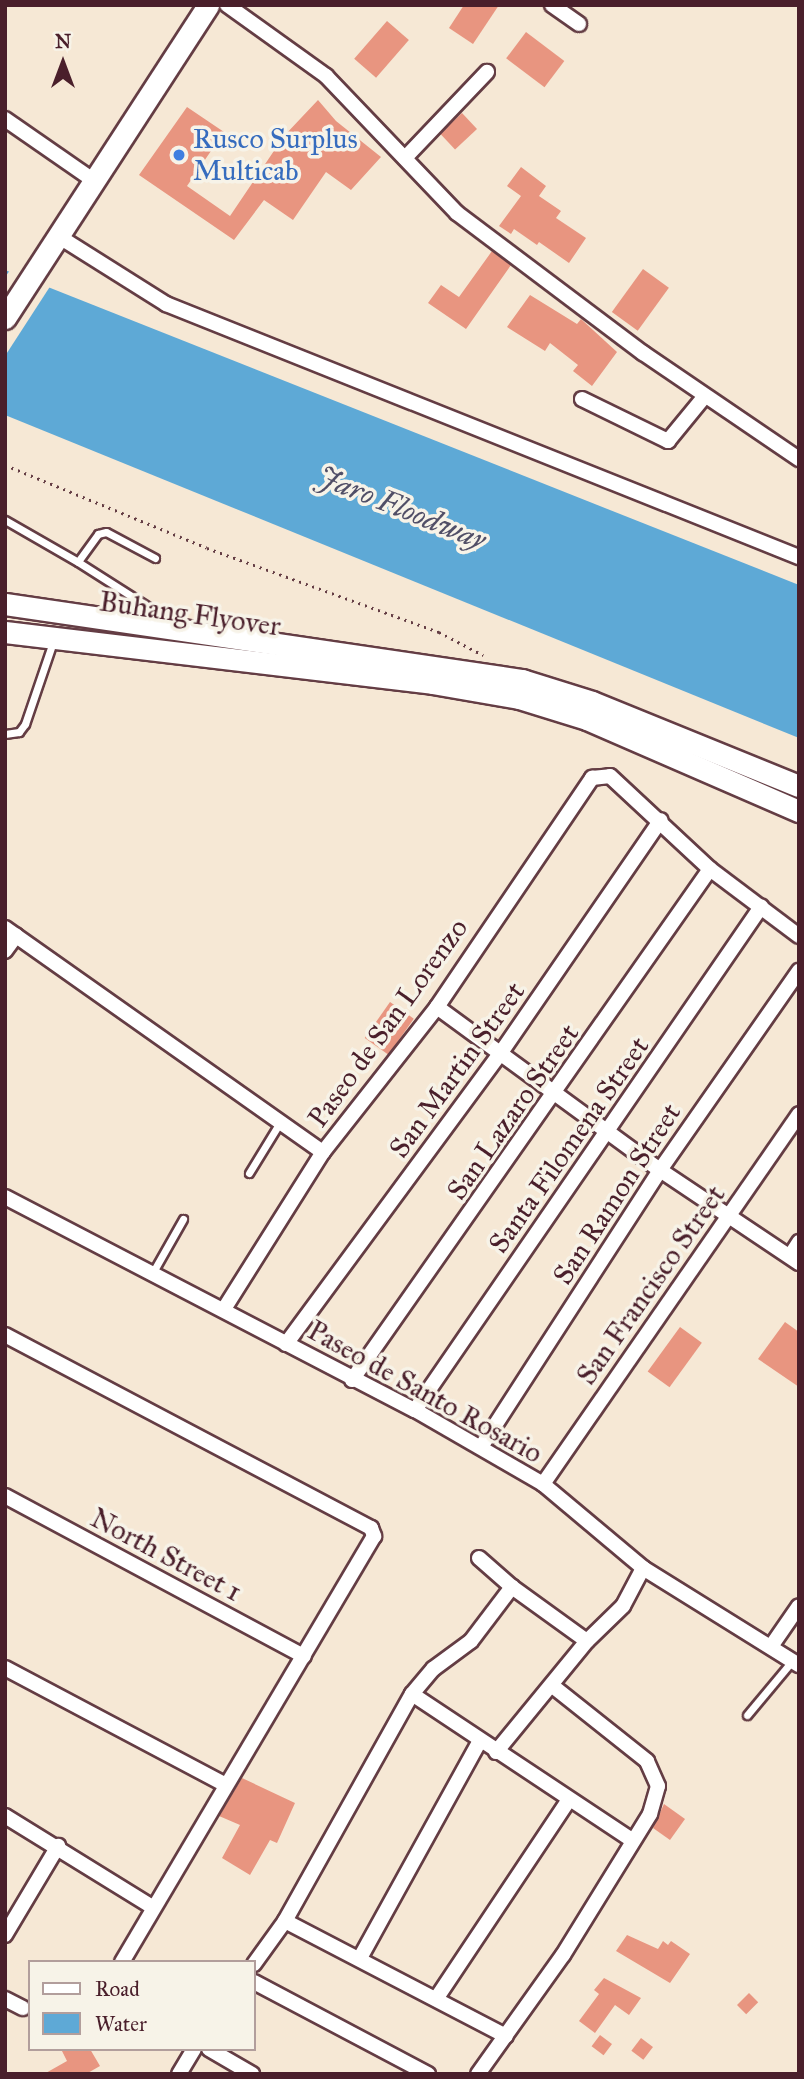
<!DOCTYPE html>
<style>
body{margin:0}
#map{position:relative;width:804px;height:2079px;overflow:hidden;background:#f6e8d5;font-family:"IM FELL Great Primer",serif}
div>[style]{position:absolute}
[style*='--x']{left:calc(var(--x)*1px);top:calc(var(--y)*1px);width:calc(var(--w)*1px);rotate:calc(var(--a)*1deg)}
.water>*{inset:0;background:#5ea9d6}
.pier>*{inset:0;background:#f6e8d5}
.building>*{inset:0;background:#e89580;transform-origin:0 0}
.path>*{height:2.5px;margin-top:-1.25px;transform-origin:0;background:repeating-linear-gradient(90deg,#643d44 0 2px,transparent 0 7px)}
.roads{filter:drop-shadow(2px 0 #643d44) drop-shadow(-2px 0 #643d44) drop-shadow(0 2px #643d44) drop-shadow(0 -2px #643d44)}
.lane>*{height:7px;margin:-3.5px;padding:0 3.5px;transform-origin:3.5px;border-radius:3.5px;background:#fff}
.street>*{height:14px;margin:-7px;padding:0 7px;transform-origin:7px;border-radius:7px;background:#fff}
.primary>*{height:21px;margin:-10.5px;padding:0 10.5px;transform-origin:10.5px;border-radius:10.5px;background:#fff}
.dots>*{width:19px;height:19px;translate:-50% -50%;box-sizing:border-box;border:4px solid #f7f3e8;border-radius:50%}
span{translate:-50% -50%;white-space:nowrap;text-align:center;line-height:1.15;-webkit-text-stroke:7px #f7f3e8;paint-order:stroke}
.shop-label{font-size:28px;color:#366cbe}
.left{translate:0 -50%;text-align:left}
.street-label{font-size:28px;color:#4a1f2b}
.water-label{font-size:30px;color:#514f67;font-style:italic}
.frame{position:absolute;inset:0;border:7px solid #4a1f2b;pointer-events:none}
.legend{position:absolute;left:28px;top:1960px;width:228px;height:91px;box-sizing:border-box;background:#f7f3e8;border:2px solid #b29e9c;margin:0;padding:9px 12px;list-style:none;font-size:21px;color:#4a1f2b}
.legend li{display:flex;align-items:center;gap:14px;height:35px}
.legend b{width:35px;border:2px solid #b29e9c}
.north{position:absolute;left:28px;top:28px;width:70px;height:70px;-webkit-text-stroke:5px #f7f3e8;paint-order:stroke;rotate:0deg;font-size:19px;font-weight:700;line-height:28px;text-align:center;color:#4a1f2b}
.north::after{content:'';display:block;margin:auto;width:24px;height:32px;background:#4a1f2b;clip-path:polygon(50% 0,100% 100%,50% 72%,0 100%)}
</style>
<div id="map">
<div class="water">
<div style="clip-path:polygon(5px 270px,799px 585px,799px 738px,5px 415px)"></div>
</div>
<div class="pier">
<div style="clip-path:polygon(11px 269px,51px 285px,5px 356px,5px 277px)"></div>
</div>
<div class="building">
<div style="clip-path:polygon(464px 5px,499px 5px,473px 44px,449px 28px)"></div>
<div style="left:387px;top:21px;width:29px;height:50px;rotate:41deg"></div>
<div style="left:526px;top:32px;width:48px;height:33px;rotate:37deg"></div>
<div style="clip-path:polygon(318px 100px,336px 121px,381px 157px,351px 190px,326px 172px,293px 220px,264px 200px,234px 240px,139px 175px,187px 107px,224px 132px,187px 186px,230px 216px,284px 136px)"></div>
<div style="left:462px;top:113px;width:22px;height:30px;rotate:47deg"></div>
<div style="clip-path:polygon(521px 167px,546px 186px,539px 196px,561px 211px,556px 218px,586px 238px,569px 263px,539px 242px,537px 245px,514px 229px,511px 234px,499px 226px,521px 196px,507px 186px)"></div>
<div style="clip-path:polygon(492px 251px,511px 265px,466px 329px,428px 303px,441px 285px,459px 297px)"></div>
<div style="left:643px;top:269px;width:32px;height:53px;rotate:36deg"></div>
<div style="clip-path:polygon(530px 295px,577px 324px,581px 319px,617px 352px,592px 386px,573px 371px,578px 365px,550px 343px,545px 351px,507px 327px)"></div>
<div style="left:390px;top:1002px;width:29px;height:44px;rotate:35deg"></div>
<div style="clip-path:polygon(785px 1322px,799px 1332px,799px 1387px,758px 1359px)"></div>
<div style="left:680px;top:1327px;width:27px;height:55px;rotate:36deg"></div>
<div style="clip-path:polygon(242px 1778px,295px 1803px,277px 1843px,270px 1840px,250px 1875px,222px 1858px,240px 1825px,219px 1816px)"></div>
<div style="clip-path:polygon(664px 1804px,685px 1819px,670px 1840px,653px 1828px)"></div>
<div style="clip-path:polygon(627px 1935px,658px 1949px,663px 1941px,668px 1945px,671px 1941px,690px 1954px,670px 1983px,616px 1951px)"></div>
<div style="clip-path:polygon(604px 1978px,641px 1998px,629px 2015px,615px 2005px,595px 2033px,579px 2021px,599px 1994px,594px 1990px)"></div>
<div style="left:749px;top:1993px;width:13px;height:17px;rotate:45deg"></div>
<div style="left:600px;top:2035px;width:15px;height:14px;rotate:37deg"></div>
<div style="left:641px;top:2038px;width:15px;height:16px;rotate:37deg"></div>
<div style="clip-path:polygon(61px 2049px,90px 2049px,100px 2066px,86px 2074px,44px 2074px,67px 2061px)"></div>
</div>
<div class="path">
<div style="--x:5;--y:465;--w:218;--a:22.3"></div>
<div style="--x:207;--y:548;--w:247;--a:19.9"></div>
<div style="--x:439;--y:632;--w:50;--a:27.6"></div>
</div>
<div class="roads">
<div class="lane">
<div style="--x:5;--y:520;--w:84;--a:29.9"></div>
<div style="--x:155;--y:558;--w:55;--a:-152"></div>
<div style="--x:106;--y:532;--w:8;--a:166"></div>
<div style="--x:98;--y:534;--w:34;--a:126"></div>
<div style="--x:78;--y:562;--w:108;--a:32.5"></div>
<div style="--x:5;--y:734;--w:14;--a:-8"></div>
<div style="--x:19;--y:732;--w:10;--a:-53"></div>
<div style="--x:25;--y:724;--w:90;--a:-71.2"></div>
<div style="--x:249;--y:1173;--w:57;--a:-58.5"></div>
<div style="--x:153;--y:1272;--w:61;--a:-60.5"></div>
<div style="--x:747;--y:1715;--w:72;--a:-50.1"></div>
</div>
<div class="street">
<div style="--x:227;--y:5;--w:122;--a:35.6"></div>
<div style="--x:326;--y:76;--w:190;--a:46.3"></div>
<div style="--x:457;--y:213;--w:233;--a:37"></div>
<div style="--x:643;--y:353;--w:189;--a:34.2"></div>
<div style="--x:552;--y:5;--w:33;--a:35"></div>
<div style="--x:5;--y:119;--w:107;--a:34.7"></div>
<div style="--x:405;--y:158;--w:119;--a:-46.4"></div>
<div style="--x:58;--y:236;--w:128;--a:32.2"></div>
<div style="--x:166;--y:304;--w:682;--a:21.79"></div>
<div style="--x:582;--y:399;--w:96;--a:26"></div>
<div style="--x:668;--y:441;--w:58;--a:-50.6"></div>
<div style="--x:5;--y:928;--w:389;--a:35.2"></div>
<div style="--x:5;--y:951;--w:19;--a:-54"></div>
<div style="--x:437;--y:1007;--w:276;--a:36.2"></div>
<div style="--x:660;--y:1170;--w:167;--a:33.8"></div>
<div style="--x:5;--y:1197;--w:462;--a:27.5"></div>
<div style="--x:415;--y:1410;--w:148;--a:30"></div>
<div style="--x:543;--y:1484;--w:131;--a:40"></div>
<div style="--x:643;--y:1568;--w:184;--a:31.9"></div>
<div style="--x:790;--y:1256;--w:17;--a:-57"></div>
<div style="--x:224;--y:1309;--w:186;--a:-57.8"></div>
<div style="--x:323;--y:1152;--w:184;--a:-51.8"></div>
<div style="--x:437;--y:1007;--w:277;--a:-55.9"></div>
<div style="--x:592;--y:778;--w:18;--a:-6"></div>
<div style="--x:610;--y:776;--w:137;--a:42.9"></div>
<div style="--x:710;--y:869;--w:111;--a:37"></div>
<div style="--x:5;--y:1335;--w:414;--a:27.8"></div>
<div style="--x:371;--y:1528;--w:9;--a:69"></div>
<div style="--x:374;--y:1536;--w:495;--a:120.6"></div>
<div style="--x:286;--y:1344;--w:364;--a:-53.6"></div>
<div style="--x:502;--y:1051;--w:280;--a:-55.5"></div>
<div style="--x:352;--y:1380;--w:624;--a:-54.99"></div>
<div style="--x:415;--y:1410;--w:611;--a:-55.48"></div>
<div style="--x:481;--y:1447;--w:330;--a:-57.1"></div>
<div style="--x:660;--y:1170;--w:243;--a:-55.1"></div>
<div style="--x:543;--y:1484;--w:450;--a:-55.3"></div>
<div style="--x:5;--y:1496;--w:339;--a:28.2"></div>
<div style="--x:479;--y:1558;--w:44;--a:41.3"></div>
<div style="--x:772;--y:1645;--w:47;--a:-55.3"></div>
<div style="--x:5;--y:1668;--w:250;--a:27.9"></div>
<div style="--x:412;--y:1694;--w:265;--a:33.6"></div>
<div style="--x:496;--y:1752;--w:144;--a:-50.7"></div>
<div style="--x:587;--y:1641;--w:50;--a:-44.2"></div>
<div style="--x:623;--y:1606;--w:43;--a:-62.2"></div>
<div style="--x:5;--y:1816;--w:172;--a:31.7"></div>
<div style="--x:285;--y:1921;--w:249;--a:27.5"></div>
<div style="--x:5;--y:1935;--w:104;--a:-59.2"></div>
<div style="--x:360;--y:1958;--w:248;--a:-61.1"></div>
<div style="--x:254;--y:1964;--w:53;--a:-54.2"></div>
<div style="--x:285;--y:1921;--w:260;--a:-60.8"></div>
<div style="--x:412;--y:1694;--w:33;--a:-50"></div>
<div style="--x:433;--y:1669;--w:47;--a:-36.4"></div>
<div style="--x:471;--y:1641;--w:68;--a:-52.8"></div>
<div style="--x:512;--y:1587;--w:92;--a:35.8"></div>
<div style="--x:254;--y:1982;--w:197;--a:27.9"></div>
<div style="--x:5;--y:1999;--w:20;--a:27"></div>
<div style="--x:436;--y:1999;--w:238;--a:-56.3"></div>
<div style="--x:209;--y:2049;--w:50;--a:30.2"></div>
<div style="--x:179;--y:2074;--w:29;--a:-59"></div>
<div style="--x:478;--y:2074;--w:146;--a:-54.5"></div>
<div style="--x:563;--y:1955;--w:166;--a:-58.3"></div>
<div style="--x:650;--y:1814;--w:29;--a:-74"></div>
<div style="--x:658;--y:1786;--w:27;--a:-114"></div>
<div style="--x:647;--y:1761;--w:119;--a:-141.5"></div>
</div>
<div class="primary">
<div style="--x:5;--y:318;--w:373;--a:-57"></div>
<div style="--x:5;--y:604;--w:523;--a:8.36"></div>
<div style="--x:522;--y:680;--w:73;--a:17.4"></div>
<div style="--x:592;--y:702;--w:223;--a:22.1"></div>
<div style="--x:5;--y:632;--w:430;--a:6.8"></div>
<div style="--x:432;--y:683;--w:88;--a:9.8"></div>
<div style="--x:519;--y:698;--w:71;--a:17.2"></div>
<div style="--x:587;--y:719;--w:231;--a:23.5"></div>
</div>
</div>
<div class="dots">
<div style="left:179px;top:155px;background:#3f7fe0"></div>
</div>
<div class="shop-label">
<span class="left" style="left:193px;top:155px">Rusco Surplus<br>Multicab</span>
</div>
<div class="street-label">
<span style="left:190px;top:614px;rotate:8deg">Buhang Flyover</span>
<span style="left:388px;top:1023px;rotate:-54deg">Paseo de San Lorenzo</span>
<span style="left:457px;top:1070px;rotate:-54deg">San Martin Street</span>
<span style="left:513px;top:1112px;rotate:-55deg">San Lazaro Street</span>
<span style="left:569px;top:1145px;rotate:-55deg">Santa Filomena Street</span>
<span style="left:617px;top:1194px;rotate:-57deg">San Ramon Street</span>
<span style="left:651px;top:1285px;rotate:-55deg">San Francisco Street</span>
<span style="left:425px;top:1392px;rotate:29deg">Paseo de Santo Rosario</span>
<span style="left:166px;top:1555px;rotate:28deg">North Street 1</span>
</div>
<div class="water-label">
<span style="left:402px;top:508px;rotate:22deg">Jaro Floodway</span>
</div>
<div class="frame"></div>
<ul class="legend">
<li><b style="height:9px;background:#fff"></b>Road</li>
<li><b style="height:19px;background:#5ea9d6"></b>Water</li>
</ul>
<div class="north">N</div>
</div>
